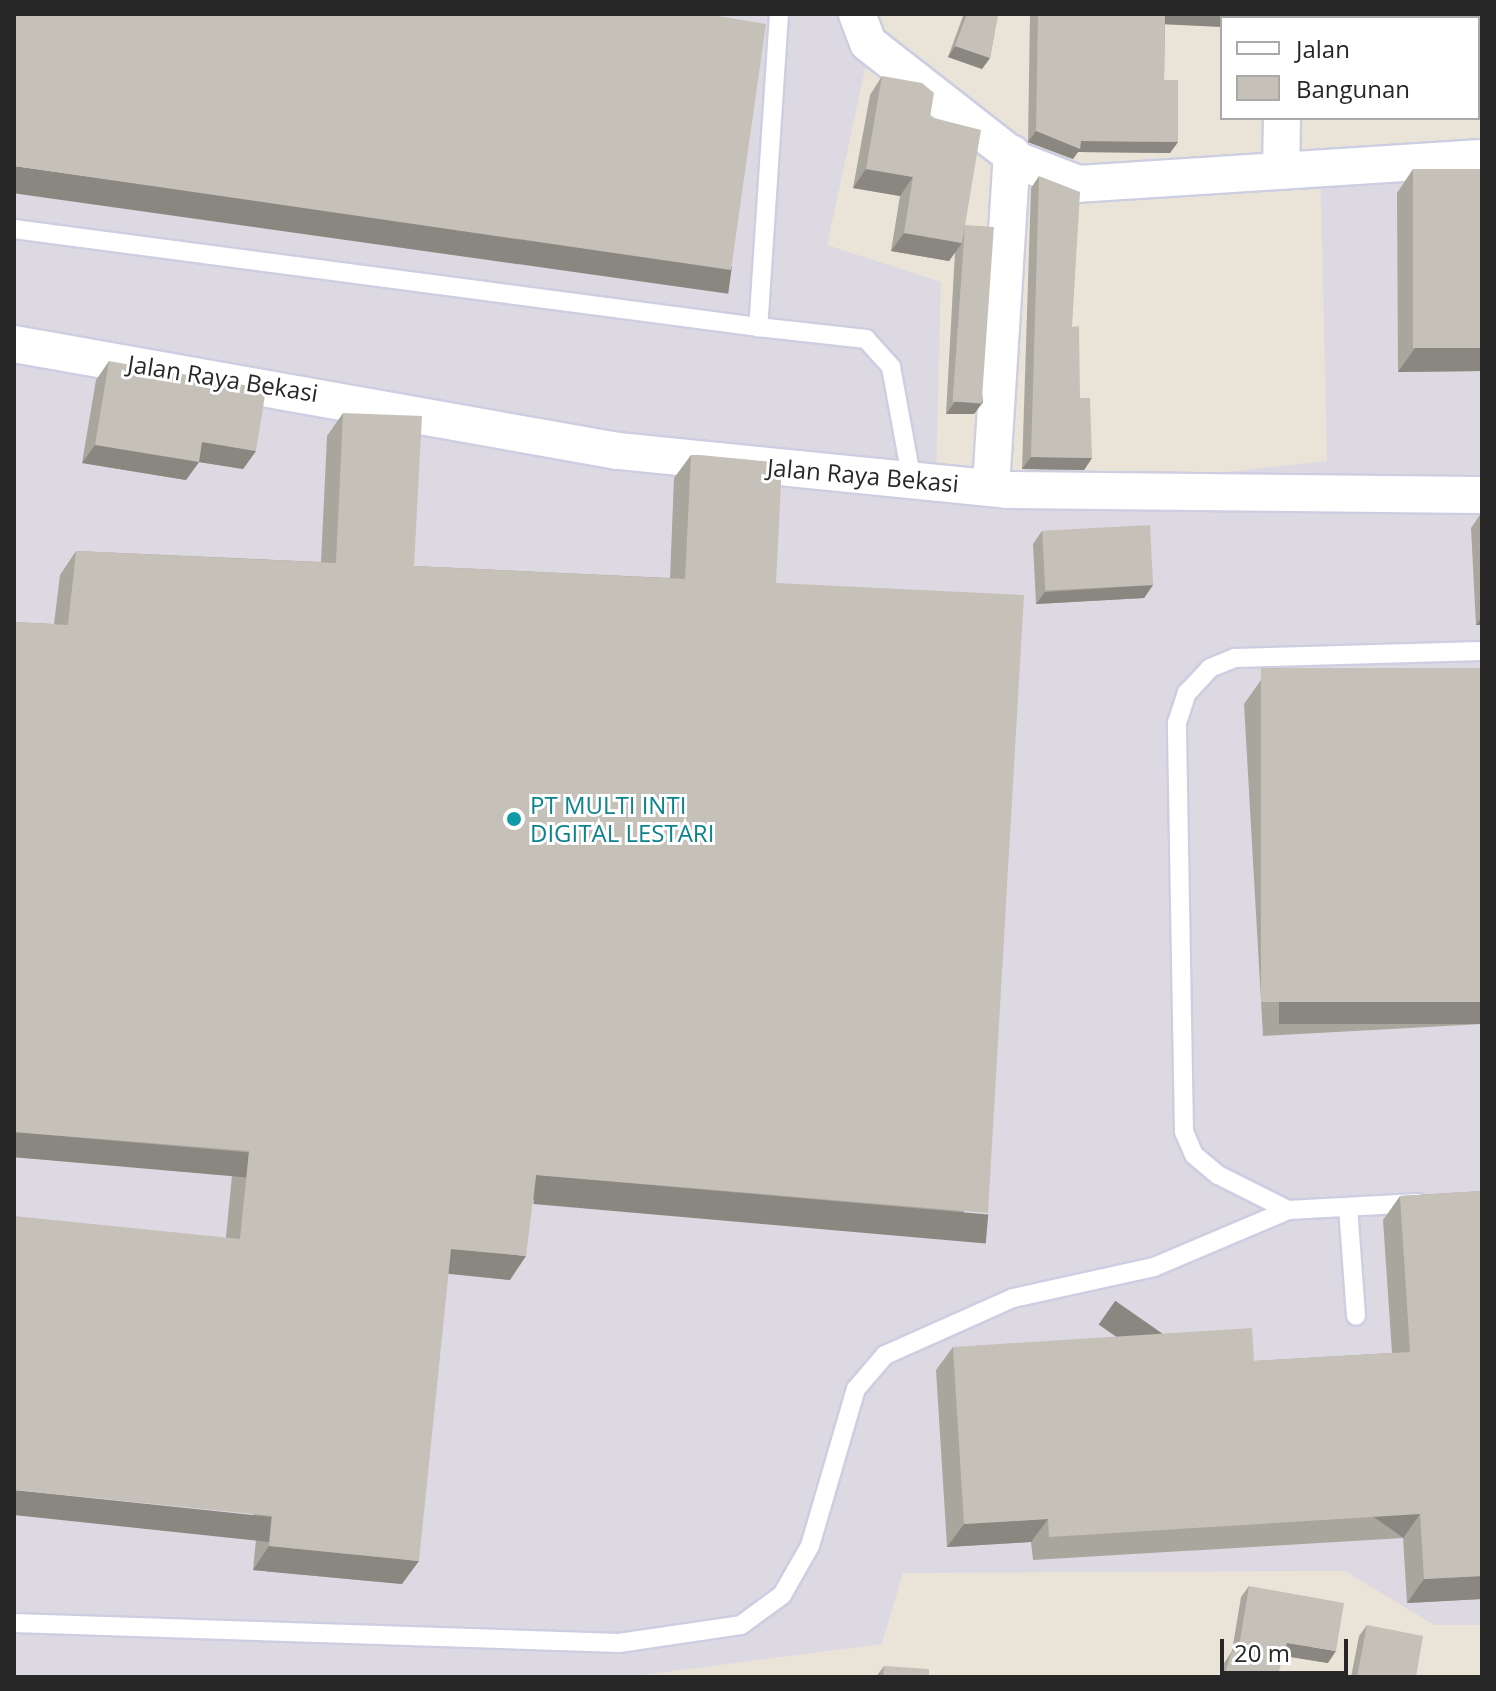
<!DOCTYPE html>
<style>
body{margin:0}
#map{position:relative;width:1496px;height:1691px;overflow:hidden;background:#eae4d8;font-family:"Open Sans",sans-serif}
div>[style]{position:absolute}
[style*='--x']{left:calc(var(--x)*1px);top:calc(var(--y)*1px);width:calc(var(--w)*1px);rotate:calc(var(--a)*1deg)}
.industrial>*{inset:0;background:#ddd9e2}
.roads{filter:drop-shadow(2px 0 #cdcee1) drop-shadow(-2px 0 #cdcee1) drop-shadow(0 2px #cdcee1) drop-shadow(0 -2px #cdcee1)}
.service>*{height:18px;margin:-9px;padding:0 9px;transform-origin:9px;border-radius:9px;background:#fff}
.minor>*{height:36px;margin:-18px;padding:0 18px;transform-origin:18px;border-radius:18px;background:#fff}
.wall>*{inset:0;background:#a9a69e}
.shaded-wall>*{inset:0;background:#8a8781;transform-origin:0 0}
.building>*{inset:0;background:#c5c1b8;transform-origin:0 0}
.dots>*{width:22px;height:22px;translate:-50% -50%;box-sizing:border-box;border:4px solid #fff;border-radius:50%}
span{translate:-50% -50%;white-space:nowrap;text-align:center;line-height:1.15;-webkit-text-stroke:6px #fff;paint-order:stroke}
.street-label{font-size:24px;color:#272727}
.culture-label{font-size:24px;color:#0d838f}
.left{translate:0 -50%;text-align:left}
.frame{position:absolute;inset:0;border:16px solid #272727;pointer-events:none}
.legend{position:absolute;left:1220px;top:16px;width:260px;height:104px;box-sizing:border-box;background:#fff;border:2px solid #a9a9a9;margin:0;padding:10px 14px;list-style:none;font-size:24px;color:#272727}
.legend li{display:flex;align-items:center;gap:16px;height:40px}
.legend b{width:40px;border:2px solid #a9a9a9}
.scale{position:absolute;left:1220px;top:1639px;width:128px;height:36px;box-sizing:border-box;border:4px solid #272727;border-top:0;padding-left:10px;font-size:24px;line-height:28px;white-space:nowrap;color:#272727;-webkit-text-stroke:6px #fff;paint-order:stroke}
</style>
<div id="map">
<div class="industrial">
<div style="clip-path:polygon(14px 14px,853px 14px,869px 51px,827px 245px,941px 282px,936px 479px,1125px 483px,1327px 461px,1320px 159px,1482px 154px,1482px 1625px,1434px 1625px,1345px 1571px,903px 1573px,882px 1644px,628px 1677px,14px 1677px)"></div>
</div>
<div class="roads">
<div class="service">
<div style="--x:779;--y:14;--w:314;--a:93.8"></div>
<div style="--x:758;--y:327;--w:109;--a:6.3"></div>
<div style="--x:866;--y:339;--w:38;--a:48"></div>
<div style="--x:891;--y:367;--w:116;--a:79.6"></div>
<div style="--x:14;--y:229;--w:750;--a:7.5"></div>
<div style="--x:1348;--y:1207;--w:109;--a:85.8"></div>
<div style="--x:1288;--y:1210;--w:78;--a:-153.4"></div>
<div style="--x:1218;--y:1175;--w:31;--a:-140"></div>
<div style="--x:1194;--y:1155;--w:25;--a:-113"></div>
<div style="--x:1184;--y:1132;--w:409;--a:-91"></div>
<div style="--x:1177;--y:723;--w:32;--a:-72"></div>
<div style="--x:1187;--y:693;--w:34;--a:-47"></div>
<div style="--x:1210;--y:668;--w:27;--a:-22"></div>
<div style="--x:1235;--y:658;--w:247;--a:-1.6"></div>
<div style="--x:14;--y:1623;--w:605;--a:1.89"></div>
<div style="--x:619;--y:1643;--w:123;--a:-8.4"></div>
<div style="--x:741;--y:1625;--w:51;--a:-36.2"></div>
<div style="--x:782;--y:1595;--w:56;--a:-60.3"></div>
<div style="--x:810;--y:1546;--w:164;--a:-73.7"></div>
<div style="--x:856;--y:1389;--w:45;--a:-49.5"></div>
<div style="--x:885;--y:1355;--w:140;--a:-24"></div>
<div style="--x:1013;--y:1298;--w:144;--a:-12.4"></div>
<div style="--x:1154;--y:1267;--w:146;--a:-23"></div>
<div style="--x:1288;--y:1210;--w:130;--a:-3.1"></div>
</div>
<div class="minor">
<div style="--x:857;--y:14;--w:31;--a:69"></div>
<div style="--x:868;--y:43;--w:192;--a:38"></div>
<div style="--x:1019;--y:161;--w:63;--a:21.3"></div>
<div style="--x:1078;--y:184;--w:405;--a:-3.7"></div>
<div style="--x:1284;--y:18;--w:4;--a:-90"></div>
<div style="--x:1281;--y:171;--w:53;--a:-88.9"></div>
<div style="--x:14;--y:344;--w:613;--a:10.05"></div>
<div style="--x:618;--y:451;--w:391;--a:5.7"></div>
<div style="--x:1007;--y:490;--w:475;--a:0.6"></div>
<div style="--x:991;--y:486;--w:333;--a:-86.4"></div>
</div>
</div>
<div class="wall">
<div style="clip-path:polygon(912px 14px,998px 14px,990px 58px,982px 69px,948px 57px,963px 16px)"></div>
<div style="clip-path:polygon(1030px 14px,1238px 14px,1165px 24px,1164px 80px,1178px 142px,1170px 153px,1078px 152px,1073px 159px,1028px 142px)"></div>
<div style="clip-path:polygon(882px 76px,930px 117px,965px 225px,983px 402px,974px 414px,946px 414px,955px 252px,949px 261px,891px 251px,900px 196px,853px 188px,870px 95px)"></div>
<div style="clip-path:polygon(1413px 169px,1482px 169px,1482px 371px,1398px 372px,1397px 193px)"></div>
<div style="clip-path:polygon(1039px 176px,1072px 327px,1080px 398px,1092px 458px,1084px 470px,1022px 469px,1031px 188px)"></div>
<div style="clip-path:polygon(109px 361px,256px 451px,243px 469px,199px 462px,186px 480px,82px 463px,96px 380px)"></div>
<div style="clip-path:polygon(343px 413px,414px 566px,670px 578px,674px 478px,691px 455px,776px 583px,971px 1236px,533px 1200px,510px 1280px,448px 1274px,402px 1584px,253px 1570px,256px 1539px,226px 1237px,232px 1175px,14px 1157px,14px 622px,54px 624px,60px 575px,76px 551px,321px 562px,327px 436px)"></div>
<div style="clip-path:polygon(1482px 512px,1482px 625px,1476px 625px,1471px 528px)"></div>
<div style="clip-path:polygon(1042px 531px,1153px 585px,1144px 598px,1036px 604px,1033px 544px)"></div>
<div style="clip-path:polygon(1482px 668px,1482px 1024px,1263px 1036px,1244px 704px,1261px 680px)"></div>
<div style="clip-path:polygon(1482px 1191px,1482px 1599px,1407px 1603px,1403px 1538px,1033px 1560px,1031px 1542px,947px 1547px,936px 1370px,953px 1347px,1254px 1361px,1392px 1353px,1383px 1220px,1400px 1196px)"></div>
<div style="clip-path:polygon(1249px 1586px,1328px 1663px,1283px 1656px,1277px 1677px,1220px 1677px,1224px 1663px,1232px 1651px,1241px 1597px)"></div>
<div style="clip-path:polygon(1367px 1625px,1416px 1677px,1351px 1677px,1359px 1636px)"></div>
<div style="clip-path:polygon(884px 1666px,929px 1677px,876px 1677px)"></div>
</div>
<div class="shaded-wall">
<div style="clip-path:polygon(912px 14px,964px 14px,963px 16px)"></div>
<div style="clip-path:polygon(1164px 14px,1184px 14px,1238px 17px,1237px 18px,1222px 18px,1222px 27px,1158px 24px)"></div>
<div style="clip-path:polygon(955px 46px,990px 58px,982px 69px,948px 57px)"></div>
<div style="clip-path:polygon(1036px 131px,1081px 141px,1178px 142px,1170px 153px,1078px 152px,1073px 159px,1028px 142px)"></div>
<div style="left:14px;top:166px;width:725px;height:27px;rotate:8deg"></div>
<div style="clip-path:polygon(866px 169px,913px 177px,900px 196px,853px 188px)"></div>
<div style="clip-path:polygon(904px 233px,962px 243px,949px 261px,891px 251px)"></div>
<div style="clip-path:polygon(1482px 347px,1482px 371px,1398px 372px,1415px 348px)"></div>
<div style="clip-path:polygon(955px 402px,983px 402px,974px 414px,946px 414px)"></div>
<div style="clip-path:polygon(202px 442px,256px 451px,243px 469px,199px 462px,186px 480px,82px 463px,95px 445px)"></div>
<div style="clip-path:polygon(1031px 457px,1092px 458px,1084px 470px,1022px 469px)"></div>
<div style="clip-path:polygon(1153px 585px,1144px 598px,1036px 604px,1045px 592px)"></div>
<div style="clip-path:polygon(1482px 617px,1482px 625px,1476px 625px)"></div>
<div style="left:1482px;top:1002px;width:22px;height:203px;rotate:90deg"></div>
<div style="left:14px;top:1132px;width:236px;height:25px;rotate:5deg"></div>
<div style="left:536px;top:1175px;width:454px;height:29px;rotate:5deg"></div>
<div style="clip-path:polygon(451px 1249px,526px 1256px,510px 1280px,434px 1272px)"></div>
<div style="left:14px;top:1490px;width:259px;height:25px;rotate:6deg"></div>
<div style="left:1420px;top:1514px;width:29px;height:372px;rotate:125deg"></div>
<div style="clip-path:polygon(1048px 1519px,1031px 1542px,947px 1547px,964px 1524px)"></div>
<div style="clip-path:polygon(269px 1546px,419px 1561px,402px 1584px,253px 1570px)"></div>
<div style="clip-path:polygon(1482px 1576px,1482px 1599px,1407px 1603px,1424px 1579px)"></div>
<div style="clip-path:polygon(1287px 1643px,1336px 1651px,1328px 1663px,1279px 1655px)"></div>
</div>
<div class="building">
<div style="clip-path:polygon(14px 14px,706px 14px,766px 24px,731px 270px,14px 166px)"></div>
<div style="clip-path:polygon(967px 14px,998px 14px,990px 58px,955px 46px)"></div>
<div style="clip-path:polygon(1038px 14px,1165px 14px,1164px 80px,1178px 80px,1178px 142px,1081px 141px,1080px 149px,1036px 131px)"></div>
<div style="clip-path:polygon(1184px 14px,1238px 14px,1238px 17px)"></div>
<div style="clip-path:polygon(882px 76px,922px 83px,934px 93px,930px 117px,981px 130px,962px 243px,904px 233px,913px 177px,866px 169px)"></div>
<div style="left:1413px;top:169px;width:69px;height:179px"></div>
<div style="clip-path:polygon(1039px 176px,1080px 192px,1072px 327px,1079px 326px,1080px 398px,1090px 398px,1092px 458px,1031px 457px)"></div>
<div style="left:965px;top:225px;width:29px;height:177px;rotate:4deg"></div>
<div style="clip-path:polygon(109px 361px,266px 389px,256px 451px,202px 442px,199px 462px,95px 445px)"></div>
<div style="clip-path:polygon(343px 413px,422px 416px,414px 566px,685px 579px,691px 455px,700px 455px,782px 463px,776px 583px,1024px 595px,988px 1213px,536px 1175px,526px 1256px,451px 1249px,419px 1561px,269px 1546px,272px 1516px,14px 1490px,14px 1216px,240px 1239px,249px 1151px,14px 1132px,14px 622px,68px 625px,76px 551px,336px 563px)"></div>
<div style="left:1150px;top:525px;width:60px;height:108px;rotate:87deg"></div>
<div style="left:1482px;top:668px;width:334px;height:221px;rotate:90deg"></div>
<div style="clip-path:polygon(1482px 1191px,1482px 1576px,1424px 1579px,1420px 1514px,1049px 1537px,1048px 1519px,964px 1524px,953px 1347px,1252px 1328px,1254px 1361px,1410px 1352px,1400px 1196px)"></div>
<div style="clip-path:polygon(1249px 1586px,1344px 1603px,1336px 1651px,1287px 1643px,1277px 1677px,1224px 1677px,1232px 1651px,1238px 1653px)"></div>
<div style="clip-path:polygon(1367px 1625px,1423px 1636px,1416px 1677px,1357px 1677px)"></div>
<div style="clip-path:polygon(884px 1666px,929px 1669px,929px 1677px,883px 1677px)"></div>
</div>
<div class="dots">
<div style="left:514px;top:819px;background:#0f9aa8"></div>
</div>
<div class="street-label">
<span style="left:223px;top:378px;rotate:9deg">Jalan Raya Bekasi</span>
<span style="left:863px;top:475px;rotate:5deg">Jalan Raya Bekasi</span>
</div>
<div class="culture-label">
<span class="left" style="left:530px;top:819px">PT MULTI INTI<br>DIGITAL LESTARI</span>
</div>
<div class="frame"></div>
<ul class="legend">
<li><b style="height:10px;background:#fff"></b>Jalan</li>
<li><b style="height:22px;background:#c5c1b8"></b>Bangunan</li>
</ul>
<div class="scale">20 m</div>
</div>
